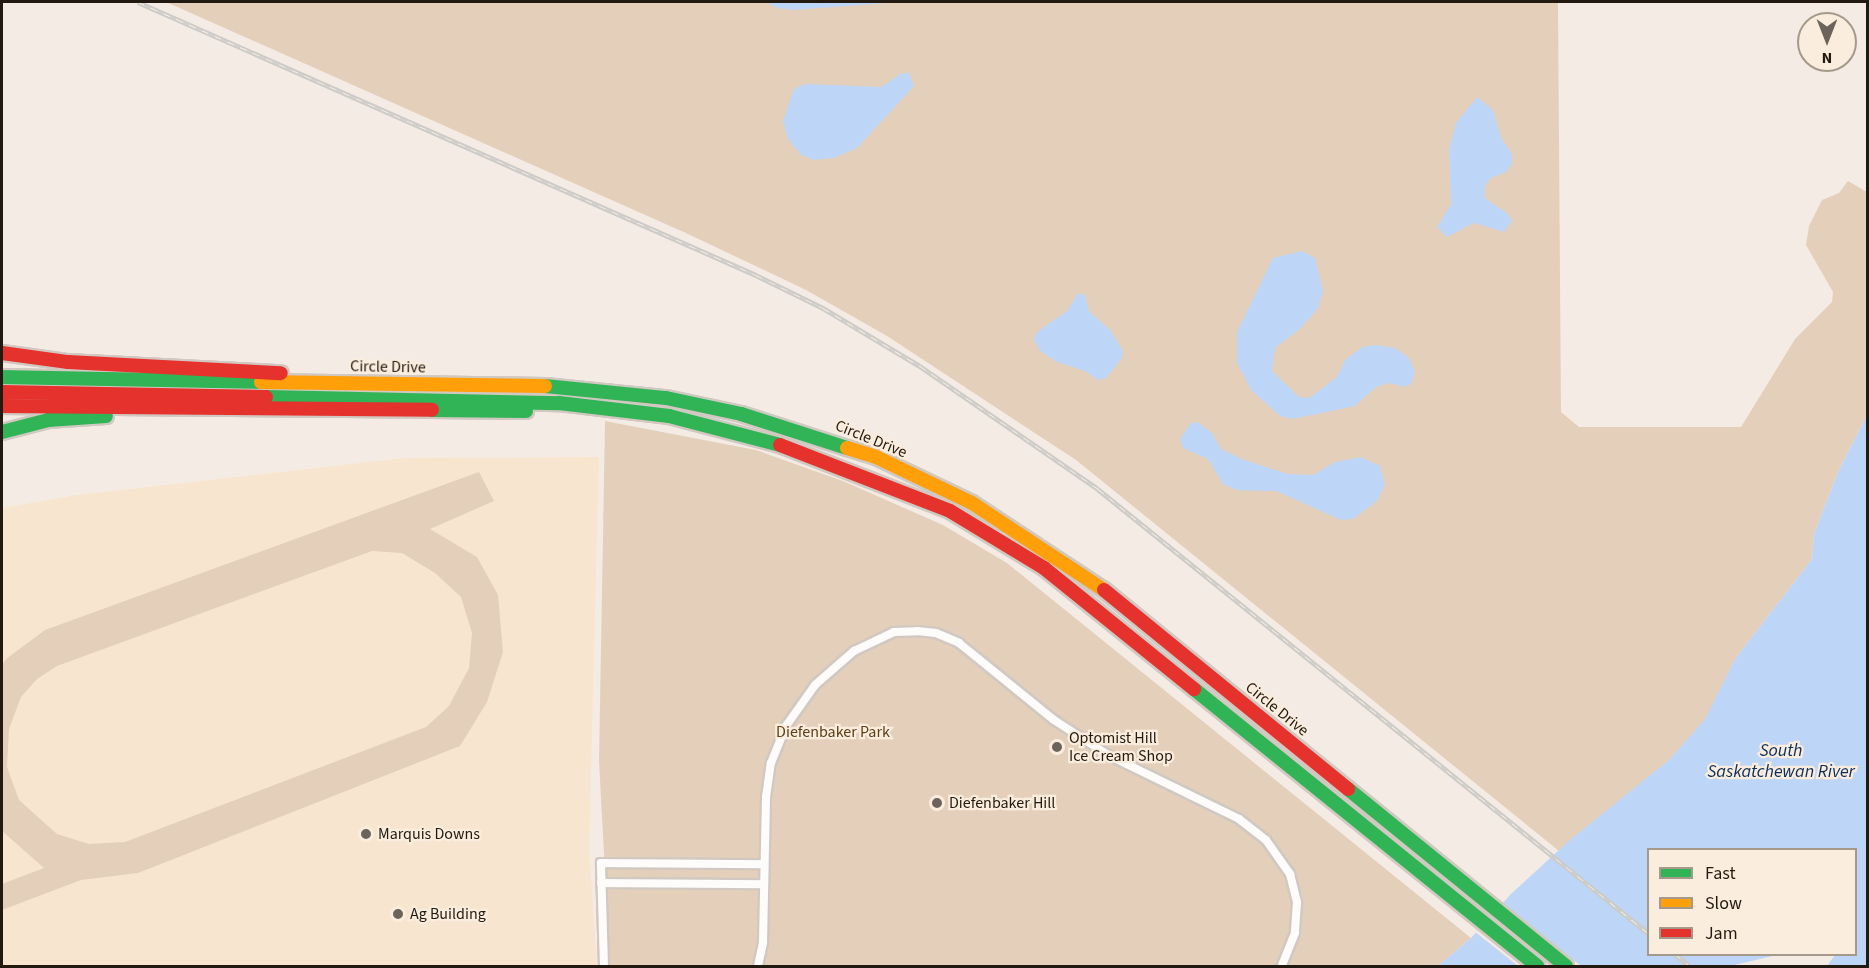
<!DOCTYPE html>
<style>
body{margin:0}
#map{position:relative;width:1869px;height:968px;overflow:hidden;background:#f4ece4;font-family:"Source Sans 3",sans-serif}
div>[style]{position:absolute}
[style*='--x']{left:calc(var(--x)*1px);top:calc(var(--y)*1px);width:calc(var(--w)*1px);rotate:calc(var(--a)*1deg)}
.built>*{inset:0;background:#f8e5cf}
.green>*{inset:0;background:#e4d0ba}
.water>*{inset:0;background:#bdd5f6}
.pier>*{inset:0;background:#f4ece4}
.roads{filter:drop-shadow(2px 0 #d1c9c1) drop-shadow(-2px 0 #d1c9c1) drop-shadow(0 2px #d1c9c1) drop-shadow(0 -2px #d1c9c1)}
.street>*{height:8px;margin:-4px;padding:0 4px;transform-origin:4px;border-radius:4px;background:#fdfcfb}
.fast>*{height:14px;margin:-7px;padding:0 7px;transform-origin:7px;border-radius:7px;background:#30b455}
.slow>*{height:14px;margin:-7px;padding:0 7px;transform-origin:7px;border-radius:7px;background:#ff9f0a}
.jam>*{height:14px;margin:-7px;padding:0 7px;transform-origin:7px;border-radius:7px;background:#e5322d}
.rail>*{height:4.5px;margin-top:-2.25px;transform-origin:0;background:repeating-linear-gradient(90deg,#fbeddd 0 7px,#cdcbc8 0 14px);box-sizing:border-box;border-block:2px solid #cdcbc8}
.dots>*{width:16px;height:16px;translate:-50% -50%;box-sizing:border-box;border:3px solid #fbeddd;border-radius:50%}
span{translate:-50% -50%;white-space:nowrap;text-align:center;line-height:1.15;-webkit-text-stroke:4.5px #fbeddd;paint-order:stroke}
.street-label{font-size:16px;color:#221a10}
.park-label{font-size:16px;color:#5e401a}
.poi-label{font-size:16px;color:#221a10}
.left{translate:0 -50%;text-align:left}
.water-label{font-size:18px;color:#0a2f5c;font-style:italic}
.frame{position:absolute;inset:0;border:3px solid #221a10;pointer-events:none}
.legend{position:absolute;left:1647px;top:848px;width:210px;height:108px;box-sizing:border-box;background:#fbeddd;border:2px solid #a4998b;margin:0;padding:8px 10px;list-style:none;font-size:18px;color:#221a10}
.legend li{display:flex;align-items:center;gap:12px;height:30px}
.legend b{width:30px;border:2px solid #a4998b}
.north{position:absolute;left:1797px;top:12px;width:60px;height:60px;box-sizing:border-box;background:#fbeddd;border:2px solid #a4998b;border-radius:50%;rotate:180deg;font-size:16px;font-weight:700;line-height:24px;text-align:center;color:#221a10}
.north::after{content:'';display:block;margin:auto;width:21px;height:27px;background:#6c645a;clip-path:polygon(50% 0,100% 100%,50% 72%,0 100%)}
</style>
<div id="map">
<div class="built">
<div style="clip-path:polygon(599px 457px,589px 852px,597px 966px,2px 966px,2px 508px,77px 495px,404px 458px)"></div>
</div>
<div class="green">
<div style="clip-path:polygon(166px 2px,1558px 2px,1561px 412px,1579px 427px,1741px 427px,1795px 339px,1832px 302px,1833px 292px,1806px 245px,1809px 226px,1822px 200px,1839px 193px,1848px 181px,1867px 192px,1867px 415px,1838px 472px,1814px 534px,1812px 559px,1735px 659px,1706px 719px,1669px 760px,1559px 851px,1076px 460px,887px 336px,806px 290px,688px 234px)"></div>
<div style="clip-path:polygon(605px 421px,756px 450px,843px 481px,943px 525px,1007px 563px,1471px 938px,1438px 966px,610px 966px,599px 761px)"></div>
<div style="clip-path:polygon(evenodd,479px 472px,494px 501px,430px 529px,477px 557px,498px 595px,503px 652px,487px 702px,460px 746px,138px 873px,81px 880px,2px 910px,2px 884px,44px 868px,2px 831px,2px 665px,6px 659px,45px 630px,479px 472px,372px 551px,402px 553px,435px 573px,461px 597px,472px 633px,469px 668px,449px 706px,426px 727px,125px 842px,89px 844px,57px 834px,19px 800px,7px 767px,9px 729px,21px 697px,37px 679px,57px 666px,372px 551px)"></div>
</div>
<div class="water">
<div style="clip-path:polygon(767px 2px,900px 2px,794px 10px,777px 8px)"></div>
<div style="clip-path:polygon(902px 73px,909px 73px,914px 86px,857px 148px,834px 158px,814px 160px,801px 155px,788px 139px,783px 121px,794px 89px,805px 84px,881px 87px)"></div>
<div style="clip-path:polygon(1477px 97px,1493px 110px,1501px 138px,1512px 154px,1512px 164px,1506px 172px,1491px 178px,1485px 186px,1485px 198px,1508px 214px,1512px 221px,1504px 232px,1474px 223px,1447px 237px,1437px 227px,1451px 204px,1449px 149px,1456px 123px)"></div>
<div style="clip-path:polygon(1302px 251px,1315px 258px,1323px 291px,1318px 308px,1301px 328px,1275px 348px,1272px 371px,1299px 397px,1309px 398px,1337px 377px,1345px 360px,1362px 347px,1376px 345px,1395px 348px,1409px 358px,1415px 371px,1412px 383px,1405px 387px,1389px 383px,1376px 387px,1355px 406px,1293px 419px,1280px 416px,1251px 390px,1237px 363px,1237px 332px,1273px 258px)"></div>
<div style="clip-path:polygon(1078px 293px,1085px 295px,1089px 311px,1111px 331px,1123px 351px,1122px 358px,1106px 378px,1098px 380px,1085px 371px,1057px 362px,1040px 351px,1034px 340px,1036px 333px,1068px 310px)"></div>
<div style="clip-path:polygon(1867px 415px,1867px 966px,1827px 966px,1835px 955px,1856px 954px,1856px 850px,1648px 850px,1648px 954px,1777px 955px,1730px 966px,1438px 966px,1471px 938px,1511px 894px,1571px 839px,1669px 760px,1705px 719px,1735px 659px,1812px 559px,1814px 534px,1838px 472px)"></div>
<div style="clip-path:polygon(1198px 422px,1212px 433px,1221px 449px,1244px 460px,1288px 474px,1313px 475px,1335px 462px,1361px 457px,1380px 466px,1385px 484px,1378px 500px,1353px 519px,1341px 520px,1276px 491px,1236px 490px,1223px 484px,1208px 459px,1183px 448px,1180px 439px,1191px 423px)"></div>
</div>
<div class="pier">
<div style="clip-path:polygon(1501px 901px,1581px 966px,1518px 966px,1474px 931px)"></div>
</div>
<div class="roads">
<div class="street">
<div style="--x:601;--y:883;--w:163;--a:0.4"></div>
<div style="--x:604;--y:966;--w:103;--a:-91.7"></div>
<div style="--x:601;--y:863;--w:162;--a:0.4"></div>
<div style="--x:758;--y:966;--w:25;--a:-78"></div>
<div style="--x:763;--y:942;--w:145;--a:-88.8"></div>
<div style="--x:766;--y:797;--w:34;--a:-82"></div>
<div style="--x:771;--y:763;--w:40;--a:-68"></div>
<div style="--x:786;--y:726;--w:50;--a:-54.7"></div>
<div style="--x:815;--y:685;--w:52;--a:-41.1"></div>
<div style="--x:854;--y:651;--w:44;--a:-25.4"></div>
<div style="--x:894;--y:632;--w:23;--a:-2"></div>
<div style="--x:917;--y:631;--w:19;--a:6"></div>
<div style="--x:936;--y:633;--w:25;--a:23"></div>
<div style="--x:959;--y:643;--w:122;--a:39"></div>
<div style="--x:1054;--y:720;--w:64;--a:32.9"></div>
<div style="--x:1108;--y:755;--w:146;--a:26"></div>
<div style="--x:1239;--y:819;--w:34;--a:38"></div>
<div style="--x:1266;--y:840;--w:42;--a:54.8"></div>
<div style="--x:1290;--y:874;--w:29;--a:76"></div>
<div style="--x:1297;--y:902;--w:31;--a:94"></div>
<div style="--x:1295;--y:933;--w:35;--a:112"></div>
</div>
<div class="fast">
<div style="--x:2;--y:377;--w:259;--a:1.1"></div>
<div style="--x:545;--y:386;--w:122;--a:5.7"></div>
<div style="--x:666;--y:398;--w:77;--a:12"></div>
<div style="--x:741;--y:414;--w:111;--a:17.8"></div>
<div style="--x:266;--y:397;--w:293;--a:1.2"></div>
<div style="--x:559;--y:403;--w:111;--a:6.7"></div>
<div style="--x:669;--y:416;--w:115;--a:14.6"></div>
<div style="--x:432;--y:410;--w:94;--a:0.6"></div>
<div style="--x:2;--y:432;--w:48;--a:-14.6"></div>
<div style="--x:48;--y:420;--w:58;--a:-3.9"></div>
<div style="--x:1194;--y:689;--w:441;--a:38.9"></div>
<div style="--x:1348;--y:789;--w:281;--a:39.1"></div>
</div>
<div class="slow">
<div style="--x:261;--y:382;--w:284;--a:0.8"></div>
<div style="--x:847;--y:448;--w:30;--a:17"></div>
<div style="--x:876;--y:457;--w:106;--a:25.6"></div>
<div style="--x:972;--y:503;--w:158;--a:33.4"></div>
</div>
<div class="jam">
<div style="--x:2;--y:353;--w:67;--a:7.8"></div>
<div style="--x:68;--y:362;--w:213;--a:3"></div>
<div style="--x:2;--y:392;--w:264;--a:1.1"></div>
<div style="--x:2;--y:406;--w:430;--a:0.5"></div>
<div style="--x:780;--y:445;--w:182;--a:21.2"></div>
<div style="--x:950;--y:511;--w:110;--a:31.2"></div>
<div style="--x:1044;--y:568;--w:193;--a:38.9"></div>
<div style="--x:1104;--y:590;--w:315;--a:39.2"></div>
</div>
</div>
<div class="rail">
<div style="--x:138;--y:2;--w:676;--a:23.83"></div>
<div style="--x:756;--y:275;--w:75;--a:26.2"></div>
<div style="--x:823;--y:308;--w:113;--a:30.9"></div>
<div style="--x:920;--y:366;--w:216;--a:34.6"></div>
<div style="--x:1098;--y:489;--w:707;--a:38.91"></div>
<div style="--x:1675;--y:954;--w:19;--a:39"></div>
</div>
<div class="dots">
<div style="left:1057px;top:747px;background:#6c645a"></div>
<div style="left:937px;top:803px;background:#6c645a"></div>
<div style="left:366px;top:834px;background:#6c645a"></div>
<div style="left:398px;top:914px;background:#6c645a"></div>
</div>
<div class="street-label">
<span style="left:388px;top:367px;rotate:1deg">Circle Drive</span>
<span style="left:871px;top:439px;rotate:22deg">Circle Drive</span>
<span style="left:1277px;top:709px;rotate:39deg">Circle Drive</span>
</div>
<div class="park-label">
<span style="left:833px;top:732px">Diefenbaker Park</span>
</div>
<div class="poi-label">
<span class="left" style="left:1069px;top:747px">Optomist Hill<br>Ice Cream Shop</span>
<span class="left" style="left:949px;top:803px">Diefenbaker Hill</span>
<span class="left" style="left:378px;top:834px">Marquis Downs</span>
<span class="left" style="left:410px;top:914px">Ag Building</span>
</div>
<div class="water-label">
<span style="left:1781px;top:762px">South<br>Saskatchewan River</span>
</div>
<div class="frame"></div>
<ul class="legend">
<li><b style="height:8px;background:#30b455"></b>Fast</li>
<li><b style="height:8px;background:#ff9f0a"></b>Slow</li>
<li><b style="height:8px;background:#e5322d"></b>Jam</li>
</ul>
<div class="north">N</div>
</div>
